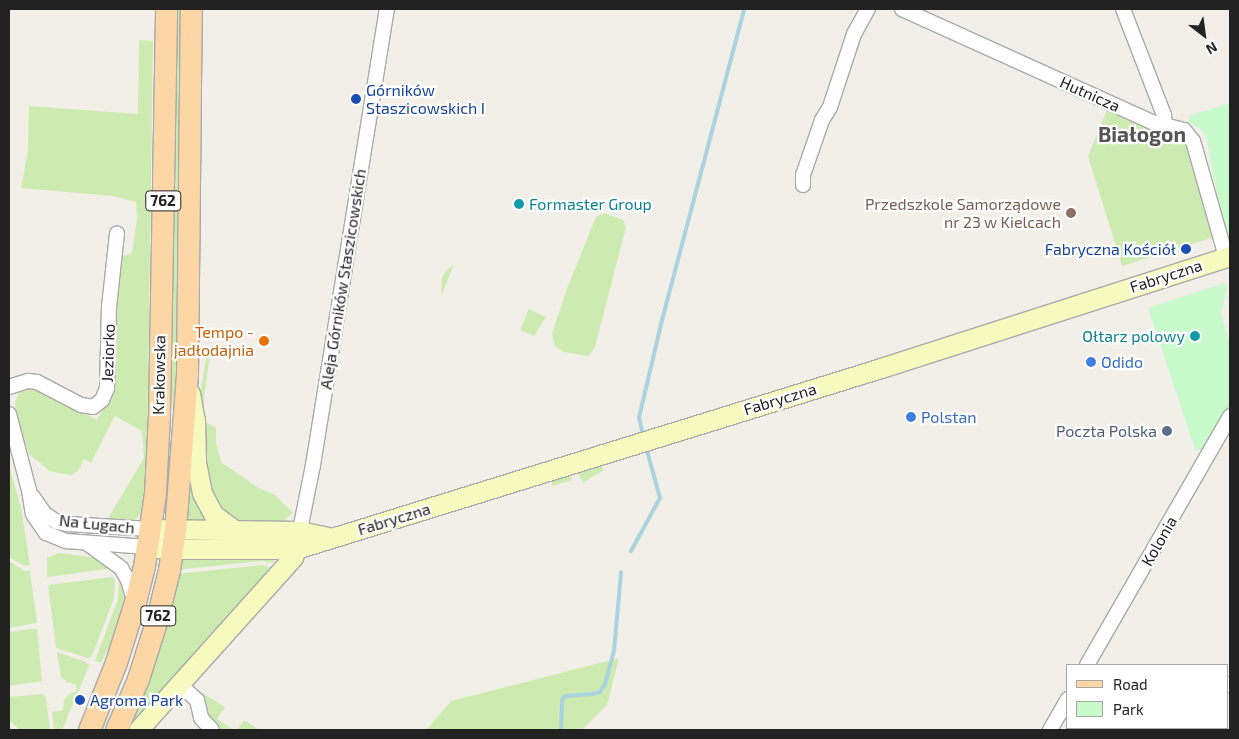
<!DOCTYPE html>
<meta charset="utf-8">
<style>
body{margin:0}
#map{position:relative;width:1239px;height:739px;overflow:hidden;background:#f2efe9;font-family:"Exo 2",sans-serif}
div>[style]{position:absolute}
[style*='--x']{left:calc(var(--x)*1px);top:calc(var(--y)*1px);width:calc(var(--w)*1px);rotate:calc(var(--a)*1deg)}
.grass>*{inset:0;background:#cdebb0;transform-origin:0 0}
.park>*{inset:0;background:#c8facc}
.stream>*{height:4px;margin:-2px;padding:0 2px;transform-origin:2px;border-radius:2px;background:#aad3df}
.roads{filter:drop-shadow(1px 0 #a9a9a9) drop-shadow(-1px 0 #a9a9a9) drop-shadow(0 1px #a9a9a9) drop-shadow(0 -1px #a9a9a9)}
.street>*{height:14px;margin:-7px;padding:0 7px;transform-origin:7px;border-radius:7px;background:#fff}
.secondary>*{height:19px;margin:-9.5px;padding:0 9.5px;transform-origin:9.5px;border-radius:9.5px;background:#f7fabf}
.primary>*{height:21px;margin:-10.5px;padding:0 10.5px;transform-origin:10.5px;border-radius:10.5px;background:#fcd6a4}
.dots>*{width:14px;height:14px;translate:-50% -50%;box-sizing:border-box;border:2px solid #fff;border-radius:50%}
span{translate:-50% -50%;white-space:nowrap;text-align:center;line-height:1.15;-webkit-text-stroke:4.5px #fff;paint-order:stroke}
.shield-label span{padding:1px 4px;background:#fff;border:1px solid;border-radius:4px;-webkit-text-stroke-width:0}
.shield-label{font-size:15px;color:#222;font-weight:700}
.transit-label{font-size:16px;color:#164399}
.left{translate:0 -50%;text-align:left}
.right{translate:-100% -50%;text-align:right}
.street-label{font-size:16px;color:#222}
.culture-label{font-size:16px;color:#0d838f}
.education-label{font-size:16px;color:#785e54}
.food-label{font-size:16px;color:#c56008}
.shop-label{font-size:16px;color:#366cbe}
.service-label{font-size:16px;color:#4e5e75}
.district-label{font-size:21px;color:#555;font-weight:700}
.frame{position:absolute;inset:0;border:10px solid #222;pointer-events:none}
.legend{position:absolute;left:1066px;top:664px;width:162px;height:65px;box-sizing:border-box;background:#fff;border:1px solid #a7a7a7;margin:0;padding:6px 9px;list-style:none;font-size:15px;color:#222}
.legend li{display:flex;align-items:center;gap:10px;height:25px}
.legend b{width:25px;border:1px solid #a7a7a7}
.north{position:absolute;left:1179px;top:10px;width:50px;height:50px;-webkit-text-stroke:4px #fff;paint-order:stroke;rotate:150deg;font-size:14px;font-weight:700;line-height:20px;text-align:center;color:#222}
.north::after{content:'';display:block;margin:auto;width:18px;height:22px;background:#222;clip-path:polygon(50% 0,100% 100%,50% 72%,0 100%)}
</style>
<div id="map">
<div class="grass">
<div style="clip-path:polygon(175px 9px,183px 9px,177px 423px,166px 517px,173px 412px,170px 358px)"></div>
<div style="clip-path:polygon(139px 40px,153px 41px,147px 457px,144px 509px,136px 519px,129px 522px,107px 520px,144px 458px,142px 431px,115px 416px,91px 463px,84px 459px,78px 471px,72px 475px,58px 473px,50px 471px,29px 454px,16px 413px,15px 401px,21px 390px,26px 388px,37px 389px,97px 420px,109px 399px,121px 257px,132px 253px,137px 219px,136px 202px,113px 196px,21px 188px,28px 150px,29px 106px,138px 114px)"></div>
<div style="clip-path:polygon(1107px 110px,1157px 133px,1180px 137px,1186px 143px,1214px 237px,1122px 266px,1088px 156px)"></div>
<div style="clip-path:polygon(604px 213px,623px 220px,626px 227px,595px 347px,588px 356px,564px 352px,555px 346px,552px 333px,568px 286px,596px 217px)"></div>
<div style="clip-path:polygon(454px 264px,441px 297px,442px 277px,447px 270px)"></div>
<div style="clip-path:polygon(529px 309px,546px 317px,534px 336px,520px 330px)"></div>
<div style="clip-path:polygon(207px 351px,210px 354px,204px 398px,204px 421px,216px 428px,216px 443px,221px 462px,257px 487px,275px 495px,293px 513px,284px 520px,278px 523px,240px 523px,224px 516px,208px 494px,198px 408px)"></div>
<div style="clip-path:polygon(1230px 400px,1230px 405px,1202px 452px,1201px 451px,1218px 420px)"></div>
<div style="left:599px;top:462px;width:9px;height:24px;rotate:58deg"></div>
<div style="clip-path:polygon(9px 465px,21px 508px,30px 565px,24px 566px,9px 557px)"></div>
<div style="clip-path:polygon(568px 472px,572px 480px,552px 486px,552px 477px)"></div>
<div style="clip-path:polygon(189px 479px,191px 480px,211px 522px,185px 522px)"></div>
<div style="clip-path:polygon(59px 553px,97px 558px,114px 568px,47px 577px,47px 558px)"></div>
<div style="clip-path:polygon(179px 556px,275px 557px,276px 558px,273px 563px,261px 561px,176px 570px)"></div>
<div style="clip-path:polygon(9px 561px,25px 571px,30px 571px,37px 623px,9px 628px)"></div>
<div style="clip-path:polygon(262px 565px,270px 567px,235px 612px,129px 728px,177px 574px)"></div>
<div style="clip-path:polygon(150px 573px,154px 574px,138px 634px,103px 730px,98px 730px)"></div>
<div style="clip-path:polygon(119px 575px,125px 592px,125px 602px,120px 624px,101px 663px,95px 661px,118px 599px)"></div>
<div style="clip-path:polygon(112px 577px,115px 579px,114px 598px,92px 656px,88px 658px,56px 648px,48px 585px)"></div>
<div style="clip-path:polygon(31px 629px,37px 629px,42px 681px,9px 686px,9px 632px)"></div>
<div style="clip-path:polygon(57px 652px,86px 662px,89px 666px,62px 730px,54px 730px,52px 712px,63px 710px,64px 700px,70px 693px,76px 691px,76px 684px,67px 682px,61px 677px)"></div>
<div style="clip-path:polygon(619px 658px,607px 705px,582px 730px,426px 730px,451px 701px)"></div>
<div style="clip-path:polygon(196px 692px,204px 694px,225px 707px,217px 719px,234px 730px,214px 730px)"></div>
<div style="clip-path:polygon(43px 694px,46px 698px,50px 730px,20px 730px,9px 720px,9px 697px)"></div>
<div style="clip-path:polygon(244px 720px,259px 730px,260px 730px,237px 730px)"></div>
</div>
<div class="park">
<div style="clip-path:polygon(1230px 103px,1230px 236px,1228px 237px,1223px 227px,1207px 140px,1203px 131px,1190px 123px,1189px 116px)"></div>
<div style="clip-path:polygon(1225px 283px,1227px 289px,1221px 314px,1230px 344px,1230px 400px,1201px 451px,1195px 449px,1148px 308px)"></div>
</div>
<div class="stream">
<div style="--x:643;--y:435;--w:17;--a:-103"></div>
<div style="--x:639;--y:418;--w:97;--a:-76.8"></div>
<div style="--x:661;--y:324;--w:326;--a:-75.2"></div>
<div style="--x:631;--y:551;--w:60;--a:-61.3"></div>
<div style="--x:660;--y:498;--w:53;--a:-105.4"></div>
<div style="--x:561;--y:730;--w:30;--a:-88"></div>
<div style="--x:562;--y:700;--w:5;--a:-53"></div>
<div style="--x:565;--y:696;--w:28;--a:-4"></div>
<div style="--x:593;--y:694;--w:7;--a:-16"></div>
<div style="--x:600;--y:692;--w:9;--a:-58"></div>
<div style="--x:605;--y:684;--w:34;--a:-75"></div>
<div style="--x:614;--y:651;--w:79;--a:-84.9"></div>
</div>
<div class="roads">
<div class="street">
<div style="--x:902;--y:9;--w:274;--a:24.3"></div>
<div style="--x:1152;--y:122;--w:33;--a:14"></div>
<div style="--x:1184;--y:130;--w:14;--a:51"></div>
<div style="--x:1193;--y:141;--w:121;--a:74.1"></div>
<div style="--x:1123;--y:9;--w:114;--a:68.9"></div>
<div style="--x:1164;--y:115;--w:10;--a:84"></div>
<div style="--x:803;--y:185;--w:10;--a:-90"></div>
<div style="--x:803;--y:175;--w:58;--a:-70.9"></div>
<div style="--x:822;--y:120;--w:15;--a:-58"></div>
<div style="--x:830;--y:107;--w:77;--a:-71.8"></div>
<div style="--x:854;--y:34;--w:29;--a:-61"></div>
<div style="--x:9;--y:387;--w:20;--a:-18"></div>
<div style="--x:28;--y:381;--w:9;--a:6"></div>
<div style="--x:37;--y:382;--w:50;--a:27.6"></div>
<div style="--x:81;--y:405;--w:12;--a:9"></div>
<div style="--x:93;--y:407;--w:11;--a:-38"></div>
<div style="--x:102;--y:400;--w:13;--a:-67"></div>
<div style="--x:107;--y:388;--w:81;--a:-88.6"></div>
<div style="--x:109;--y:307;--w:74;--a:-83.8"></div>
<div style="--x:9;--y:414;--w:79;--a:75.3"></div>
<div style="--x:29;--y:490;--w:24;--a:81"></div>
<div style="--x:33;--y:514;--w:23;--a:56"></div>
<div style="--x:46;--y:533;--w:22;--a:22"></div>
<div style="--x:66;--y:541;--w:81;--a:4.2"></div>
<div style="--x:33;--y:497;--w:21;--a:55"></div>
<div style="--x:45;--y:514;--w:14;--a:34"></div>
<div style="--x:57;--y:522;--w:10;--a:11"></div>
<div style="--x:67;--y:524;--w:83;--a:3.4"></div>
<div style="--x:298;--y:540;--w:76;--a:-78.7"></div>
<div style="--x:313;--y:465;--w:462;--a:-80.8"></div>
<div style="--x:88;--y:544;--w:41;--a:36"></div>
<div style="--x:121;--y:568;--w:14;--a:60"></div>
<div style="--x:128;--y:580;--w:21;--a:73"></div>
<div style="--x:1087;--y:665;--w:287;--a:-60.1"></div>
<div style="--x:179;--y:684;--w:24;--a:42"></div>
<div style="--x:197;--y:700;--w:18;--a:77"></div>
<div style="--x:201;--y:718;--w:16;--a:47"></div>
<div style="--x:1228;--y:685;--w:2;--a:-27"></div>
<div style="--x:1050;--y:730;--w:36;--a:-60"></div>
<div style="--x:1173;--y:730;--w:2;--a:-63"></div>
</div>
<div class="secondary">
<div style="--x:190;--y:393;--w:27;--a:80"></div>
<div style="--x:195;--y:420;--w:42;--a:88.6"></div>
<div style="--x:196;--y:462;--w:32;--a:79"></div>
<div style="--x:202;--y:493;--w:24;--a:62"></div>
<div style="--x:213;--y:514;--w:26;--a:37"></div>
<div style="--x:150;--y:529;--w:150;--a:0.8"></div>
<div style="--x:300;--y:531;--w:29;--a:12"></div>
<div style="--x:147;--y:547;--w:25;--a:5"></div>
<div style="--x:172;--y:549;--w:124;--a:0"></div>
<div style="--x:296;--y:549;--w:612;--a:-17.19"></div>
<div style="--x:881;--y:368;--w:367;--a:-17.8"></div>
<div style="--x:138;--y:730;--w:232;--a:-48.1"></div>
<div style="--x:293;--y:557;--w:9;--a:-69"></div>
</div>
<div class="primary">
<div style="--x:89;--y:730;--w:73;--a:-68.3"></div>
<div style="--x:116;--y:662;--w:63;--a:-72.4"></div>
<div style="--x:135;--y:602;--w:37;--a:-76"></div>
<div style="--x:144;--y:566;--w:74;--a:-81.4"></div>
<div style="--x:155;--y:493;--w:79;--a:-87.1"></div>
<div style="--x:159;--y:414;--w:405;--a:-89"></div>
<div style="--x:116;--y:730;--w:56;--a:-66.7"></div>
<div style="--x:138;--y:679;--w:60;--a:-72.5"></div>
<div style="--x:156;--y:622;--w:54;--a:-76"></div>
<div style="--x:169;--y:570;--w:40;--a:-81.5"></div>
<div style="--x:175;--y:530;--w:157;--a:-85.6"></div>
<div style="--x:187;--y:373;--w:364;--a:-89.4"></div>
</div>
</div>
<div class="dots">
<div style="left:356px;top:99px;background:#1a4fb4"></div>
<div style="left:519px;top:204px;background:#0f9aa8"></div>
<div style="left:1071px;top:213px;background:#8d6e63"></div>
<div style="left:1186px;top:249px;background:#1a4fb4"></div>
<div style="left:1195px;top:336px;background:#0f9aa8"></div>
<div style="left:264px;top:341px;background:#e8710a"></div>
<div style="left:1091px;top:362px;background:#3f7fe0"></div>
<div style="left:911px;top:417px;background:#3f7fe0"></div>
<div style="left:1167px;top:431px;background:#5c6f8a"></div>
<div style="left:80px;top:700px;background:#1a4fb4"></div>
</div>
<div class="shield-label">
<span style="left:163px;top:201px">762</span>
<span style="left:158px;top:616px">762</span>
</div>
<div class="transit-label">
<span class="left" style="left:366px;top:99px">Górników<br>Staszicowskich I</span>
<span class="right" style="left:1176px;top:249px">Fabryczna Kościół</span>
<span class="left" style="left:90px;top:700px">Agroma Park</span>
</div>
<div class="street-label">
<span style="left:1090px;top:94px;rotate:24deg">Hutnicza</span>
<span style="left:1166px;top:276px;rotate:-18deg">Fabryczna</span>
<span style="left:343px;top:279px;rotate:-81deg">Aleja Górników Staszicowskich</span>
<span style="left:108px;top:353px;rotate:-88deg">Jeziorko</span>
<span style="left:159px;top:375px;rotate:-89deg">Krakowska</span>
<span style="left:780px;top:399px;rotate:-17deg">Fabryczna</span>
<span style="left:394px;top:519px;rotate:-17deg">Fabryczna</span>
<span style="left:97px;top:524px;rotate:6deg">Na Ługach</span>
<span style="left:1159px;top:541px;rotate:-60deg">Kolonia</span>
</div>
<div class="culture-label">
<span class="left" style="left:529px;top:204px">Formaster Group</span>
<span class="right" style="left:1185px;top:336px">Ołtarz polowy</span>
</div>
<div class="education-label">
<span class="right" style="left:1061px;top:213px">Przedszkole Samorządowe<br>nr 23 w Kielcach</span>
</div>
<div class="food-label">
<span class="right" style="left:254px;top:341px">Tempo -<br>jadłodajnia</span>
</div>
<div class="shop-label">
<span class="left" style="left:1101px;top:362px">Odido</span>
<span class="left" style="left:921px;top:417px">Polstan</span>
</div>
<div class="service-label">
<span class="right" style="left:1157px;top:431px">Poczta Polska</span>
</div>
<div class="district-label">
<span style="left:1142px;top:134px">Białogon</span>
</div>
<div class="frame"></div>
<ul class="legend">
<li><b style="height:6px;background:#fcd6a4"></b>Road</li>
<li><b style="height:14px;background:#c8facc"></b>Park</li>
</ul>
<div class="north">N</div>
</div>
